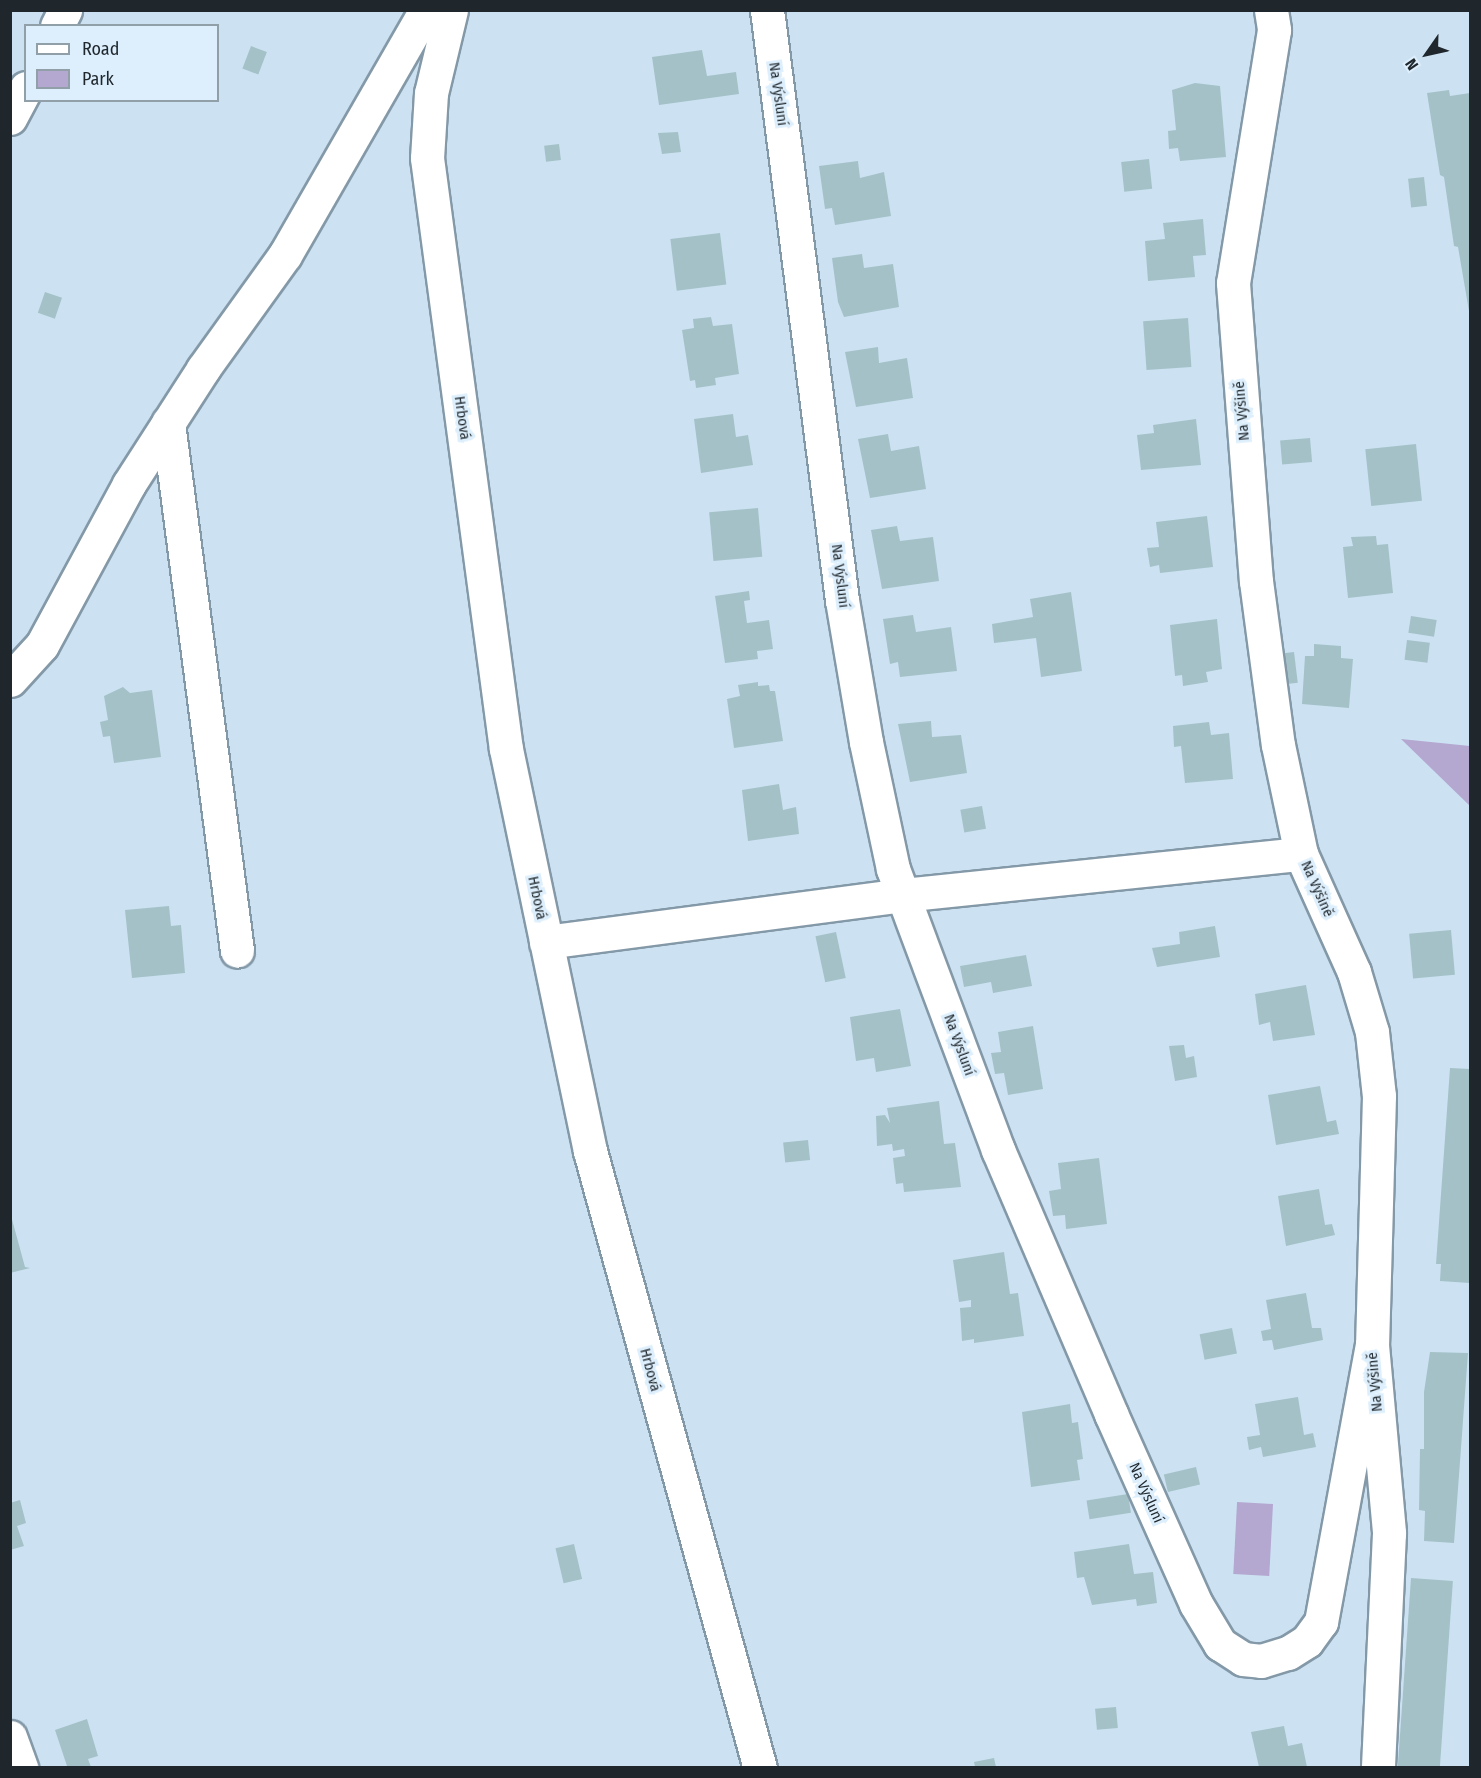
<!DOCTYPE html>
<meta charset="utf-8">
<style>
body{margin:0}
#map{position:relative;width:1481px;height:1778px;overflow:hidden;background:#cce2f3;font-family:"Fira Sans Condensed",sans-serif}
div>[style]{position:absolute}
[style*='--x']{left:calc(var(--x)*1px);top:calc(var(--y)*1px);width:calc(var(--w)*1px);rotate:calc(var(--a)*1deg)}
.green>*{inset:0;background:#b4a7d0;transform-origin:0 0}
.building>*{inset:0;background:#a4c1c7;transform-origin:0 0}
.roads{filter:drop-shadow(2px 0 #8499a8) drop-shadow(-2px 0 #8499a8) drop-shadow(0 2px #8499a8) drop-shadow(0 -2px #8499a8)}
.minor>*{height:33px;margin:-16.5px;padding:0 16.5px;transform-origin:16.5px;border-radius:16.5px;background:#fff}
span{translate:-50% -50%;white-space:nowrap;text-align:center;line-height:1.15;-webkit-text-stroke:6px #ddeffc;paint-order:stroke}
.street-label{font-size:15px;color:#1f272d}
.frame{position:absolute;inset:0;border:12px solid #1f272d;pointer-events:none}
.legend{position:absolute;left:24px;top:24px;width:195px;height:78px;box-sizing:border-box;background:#ddeffc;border:2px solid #919fa9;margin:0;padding:8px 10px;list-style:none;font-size:18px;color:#1f272d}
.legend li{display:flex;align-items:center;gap:12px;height:30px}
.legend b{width:30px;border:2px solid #919fa9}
.north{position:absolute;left:1397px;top:24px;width:60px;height:60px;-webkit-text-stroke:4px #ddeffc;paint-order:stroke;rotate:236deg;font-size:16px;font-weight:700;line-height:24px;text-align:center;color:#1f272d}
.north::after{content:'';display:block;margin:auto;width:21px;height:27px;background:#1f272d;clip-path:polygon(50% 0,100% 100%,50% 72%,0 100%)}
</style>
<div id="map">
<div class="green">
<div style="clip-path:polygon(1401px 739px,1470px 746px,1470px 806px)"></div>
<div style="left:1273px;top:1504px;width:72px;height:36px;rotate:93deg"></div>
</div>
<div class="building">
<div style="left:251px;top:46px;width:17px;height:24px;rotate:21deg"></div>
<div style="clip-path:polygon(702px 50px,707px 76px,736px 72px,739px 94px,659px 105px,652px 57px)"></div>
<div style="clip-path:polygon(1195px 83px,1220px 86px,1226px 157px,1180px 161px,1178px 148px,1169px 149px,1168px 131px,1176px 130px,1172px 90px)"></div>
<div style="clip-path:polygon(1449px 90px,1450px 96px,1470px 93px,1470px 317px,1458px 247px,1454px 246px,1444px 177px,1440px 175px,1427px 93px)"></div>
<div style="clip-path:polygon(678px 132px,681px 152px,662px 154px,658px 133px)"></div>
<div style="left:559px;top:144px;width:16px;height:15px;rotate:83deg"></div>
<div style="left:1149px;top:159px;width:30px;height:28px;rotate:84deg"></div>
<div style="clip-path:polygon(858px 161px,860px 178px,884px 172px,891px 216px,835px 225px,832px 208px,825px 209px,819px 166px)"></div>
<div style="left:1424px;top:177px;width:29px;height:16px;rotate:84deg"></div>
<div style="clip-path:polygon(1203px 219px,1206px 255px,1193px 256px,1195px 277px,1148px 281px,1145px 241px,1165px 239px,1163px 223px)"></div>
<div style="left:720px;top:233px;width:52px;height:50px;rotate:83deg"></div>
<div style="clip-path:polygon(862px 254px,864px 268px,893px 264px,899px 307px,844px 317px,838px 302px,832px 258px)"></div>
<div style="left:45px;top:292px;width:18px;height:22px;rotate:19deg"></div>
<div style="clip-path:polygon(711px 317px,713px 326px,732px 324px,739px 374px,715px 378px,716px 385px,696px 388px,695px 380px,690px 381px,682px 330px,694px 328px,693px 319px)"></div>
<div style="left:1188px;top:318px;width:49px;height:45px;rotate:86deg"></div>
<div style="clip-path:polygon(878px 347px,879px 363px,907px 358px,913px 398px,856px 407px,845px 352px)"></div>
<div style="clip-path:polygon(733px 414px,736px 437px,748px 435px,753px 465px,701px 473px,694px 419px)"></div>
<div style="clip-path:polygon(1196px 419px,1201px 465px,1141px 470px,1137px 435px,1154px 433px,1153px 425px)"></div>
<div style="clip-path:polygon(888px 434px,891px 451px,919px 446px,926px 489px,870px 498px,858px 439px)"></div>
<div style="left:1310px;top:438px;width:24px;height:30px;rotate:85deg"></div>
<div style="left:1416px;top:444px;width:57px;height:51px;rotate:84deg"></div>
<div style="left:758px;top:508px;width:49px;height:49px;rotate:85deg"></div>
<div style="clip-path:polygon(1207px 516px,1213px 567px,1160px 573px,1159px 565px,1150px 567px,1147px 548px,1159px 547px,1156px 522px)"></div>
<div style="clip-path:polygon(897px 526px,900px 541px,933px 537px,939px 581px,882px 589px,871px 530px)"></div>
<div style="clip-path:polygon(1376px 536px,1377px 545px,1388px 544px,1393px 593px,1348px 598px,1343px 547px,1353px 546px,1351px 537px)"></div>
<div style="clip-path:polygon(749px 591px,750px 600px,744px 601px,747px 623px,769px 620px,773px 649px,757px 651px,758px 659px,725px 663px,715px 596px)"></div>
<div style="clip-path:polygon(1071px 592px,1082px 671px,1041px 677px,1036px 638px,994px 643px,992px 624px,1033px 617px,1030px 599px)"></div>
<div style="clip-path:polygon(913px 615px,916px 632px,951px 627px,957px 671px,900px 677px,898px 662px,890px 664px,883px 619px)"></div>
<div style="left:1411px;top:616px;width:26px;height:17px;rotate:9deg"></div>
<div style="clip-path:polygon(1217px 619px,1222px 669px,1206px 672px,1208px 682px,1183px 686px,1182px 675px,1175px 676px,1170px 625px)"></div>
<div style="left:1407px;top:640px;width:23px;height:20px;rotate:7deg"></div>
<div style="clip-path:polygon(1314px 644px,1341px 646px,1341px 658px,1353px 659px,1349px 708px,1302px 704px,1305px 656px,1314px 656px)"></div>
<div style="left:1294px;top:652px;width:31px;height:15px;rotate:83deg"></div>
<div style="clip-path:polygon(758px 682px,758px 686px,769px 685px,770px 691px,775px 691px,783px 741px,734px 748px,727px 699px,740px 696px,738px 685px)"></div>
<div style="clip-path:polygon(123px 687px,130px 693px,152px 690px,161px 757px,114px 763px,110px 736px,103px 737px,100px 722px,108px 720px,104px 696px)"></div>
<div style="clip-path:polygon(931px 721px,932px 737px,961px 735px,967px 773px,910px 782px,898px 724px)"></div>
<div style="clip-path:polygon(1209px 722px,1211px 735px,1229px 733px,1233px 779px,1185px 783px,1181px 746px,1174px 747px,1173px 726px)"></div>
<div style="clip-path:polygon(779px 784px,783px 810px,796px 807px,799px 834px,748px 841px,742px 790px)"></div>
<div style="left:982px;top:806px;width:23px;height:22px;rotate:80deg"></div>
<div style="clip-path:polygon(169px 906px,171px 926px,181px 925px,185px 973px,132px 978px,125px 910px)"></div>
<div style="clip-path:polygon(1215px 926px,1220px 957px,1157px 967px,1152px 948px,1180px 944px,1179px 932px)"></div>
<div style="left:1451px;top:930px;width:45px;height:42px;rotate:85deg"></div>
<div style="left:836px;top:932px;width:47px;height:21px;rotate:78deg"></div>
<div style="clip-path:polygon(1026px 955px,1032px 986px,993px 993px,991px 982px,964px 987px,960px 966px)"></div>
<div style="clip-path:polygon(1306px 985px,1315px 1035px,1273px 1041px,1270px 1022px,1259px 1025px,1255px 994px)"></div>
<div style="clip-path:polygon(900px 1009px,911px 1066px,876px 1072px,874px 1058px,856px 1061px,850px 1017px)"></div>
<div style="clip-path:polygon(1033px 1026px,1043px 1089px,1008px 1095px,1004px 1073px,995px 1074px,991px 1053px,1001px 1052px,998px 1032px)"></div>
<div style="clip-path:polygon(1184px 1045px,1186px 1058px,1194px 1056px,1197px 1077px,1175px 1081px,1169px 1046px)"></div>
<div style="clip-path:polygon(1450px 1068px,1470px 1069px,1470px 1283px,1440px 1281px,1441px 1264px,1436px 1264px)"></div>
<div style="clip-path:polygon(1320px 1086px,1327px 1122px,1336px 1120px,1339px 1134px,1276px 1145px,1268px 1095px)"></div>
<div style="clip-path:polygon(939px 1101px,944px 1144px,955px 1143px,961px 1187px,904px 1192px,903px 1183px,896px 1184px,893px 1158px,905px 1156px,904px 1149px,893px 1151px,892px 1144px,877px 1146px,876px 1116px,885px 1115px,890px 1123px,887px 1108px)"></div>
<div style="left:808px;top:1140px;width:20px;height:25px;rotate:84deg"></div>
<div style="clip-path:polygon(1099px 1158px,1107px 1224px,1066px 1229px,1065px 1215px,1053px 1216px,1049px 1191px,1061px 1189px,1058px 1163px)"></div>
<div style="clip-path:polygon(1319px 1189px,1325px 1225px,1332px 1224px,1335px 1235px,1286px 1246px,1278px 1196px)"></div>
<div style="clip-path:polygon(10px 1212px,25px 1267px,30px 1268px,10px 1273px)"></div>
<div style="clip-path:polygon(1004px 1252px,1010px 1294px,1018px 1293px,1024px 1336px,974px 1343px,974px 1339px,962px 1341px,960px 1308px,971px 1307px,971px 1300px,959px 1302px,953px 1260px)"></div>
<div style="clip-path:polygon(1306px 1293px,1312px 1328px,1321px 1328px,1323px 1340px,1274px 1350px,1272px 1340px,1263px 1341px,1261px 1331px,1271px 1329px,1266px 1300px)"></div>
<div style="left:1232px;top:1328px;width:26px;height:33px;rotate:79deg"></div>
<div style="clip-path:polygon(1430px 1352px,1468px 1353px,1454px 1543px,1424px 1541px,1425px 1511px,1419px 1510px,1420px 1449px,1424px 1449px,1424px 1392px)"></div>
<div style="clip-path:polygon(1298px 1397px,1304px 1435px,1313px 1433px,1316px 1447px,1263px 1457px,1261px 1447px,1249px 1450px,1247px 1437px,1260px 1435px,1255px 1404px)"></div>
<div style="clip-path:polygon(1070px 1404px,1072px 1423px,1078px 1422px,1083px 1459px,1077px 1460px,1080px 1480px,1031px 1487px,1022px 1412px)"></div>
<div style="left:1196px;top:1467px;width:18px;height:33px;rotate:77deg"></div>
<div style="left:1128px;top:1494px;width:19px;height:42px;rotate:81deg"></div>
<div style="clip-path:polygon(20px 1500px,26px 1523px,17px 1526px,24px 1546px,10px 1550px,10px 1503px)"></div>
<div style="left:574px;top:1544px;width:36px;height:19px;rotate:77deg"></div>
<div style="clip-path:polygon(1129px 1544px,1134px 1574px,1153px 1572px,1157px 1603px,1137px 1606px,1136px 1599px,1092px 1605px,1084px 1577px,1077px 1578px,1074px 1552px)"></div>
<div style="left:1411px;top:1578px;width:42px;height:189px;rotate:4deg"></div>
<div style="left:1116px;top:1707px;width:21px;height:21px;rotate:85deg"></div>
<div style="clip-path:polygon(87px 1719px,98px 1756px,88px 1759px,91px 1767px,72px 1767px,67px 1766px,55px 1730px)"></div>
<div style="clip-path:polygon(1284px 1726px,1288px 1746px,1302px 1743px,1307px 1767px,1259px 1767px,1251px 1732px)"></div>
<div style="clip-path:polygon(994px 1758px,996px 1767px,975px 1767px,974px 1762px)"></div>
</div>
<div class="roads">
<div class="minor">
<div style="--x:451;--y:10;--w:85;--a:103.5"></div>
<div style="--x:431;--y:93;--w:65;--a:93.5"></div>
<div style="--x:427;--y:158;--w:596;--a:82.39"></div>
<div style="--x:506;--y:749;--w:411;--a:78.2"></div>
<div style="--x:590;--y:1151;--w:640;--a:74.6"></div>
<div style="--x:767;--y:10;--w:595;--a:82.76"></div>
<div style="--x:842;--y:600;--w:144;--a:80.4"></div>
<div style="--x:866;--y:742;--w:130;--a:78"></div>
<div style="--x:893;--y:869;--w:300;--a:69.5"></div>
<div style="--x:998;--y:1150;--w:287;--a:66.8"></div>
<div style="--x:1111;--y:1414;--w:208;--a:65.9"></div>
<div style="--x:1196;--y:1604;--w:47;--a:59"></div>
<div style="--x:1220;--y:1644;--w:27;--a:33"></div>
<div style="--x:1243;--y:1659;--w:18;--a:6"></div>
<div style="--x:1261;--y:1661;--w:28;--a:-17"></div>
<div style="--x:1288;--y:1653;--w:22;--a:-32"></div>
<div style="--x:1307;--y:1641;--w:24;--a:-54"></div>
<div style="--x:1321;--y:1622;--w:282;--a:-79.6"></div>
<div style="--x:1271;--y:10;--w:20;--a:81"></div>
<div style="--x:1274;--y:30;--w:256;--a:99.2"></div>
<div style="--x:1233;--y:283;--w:299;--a:85.6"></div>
<div style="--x:1256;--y:581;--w:165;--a:82.4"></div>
<div style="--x:1278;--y:745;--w:111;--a:78.1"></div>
<div style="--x:1301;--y:854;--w:129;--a:65.8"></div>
<div style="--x:1354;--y:972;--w:63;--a:73.3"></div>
<div style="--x:1372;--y:1032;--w:64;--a:83.8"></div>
<div style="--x:1379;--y:1096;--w:249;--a:91.6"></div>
<div style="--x:1372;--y:1345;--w:189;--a:84.8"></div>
<div style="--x:1389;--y:1533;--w:235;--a:92.7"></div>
<div style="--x:57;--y:26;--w:18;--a:-63"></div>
<div style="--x:10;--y:118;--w:34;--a:-62"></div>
<div style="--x:168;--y:423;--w:532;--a:82.55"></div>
<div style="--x:10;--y:680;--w:47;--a:-47.6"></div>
<div style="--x:42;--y:645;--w:183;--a:-61.6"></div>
<div style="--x:129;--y:484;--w:137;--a:-57.2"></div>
<div style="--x:203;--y:369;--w:140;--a:-54.3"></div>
<div style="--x:285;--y:255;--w:283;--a:-60.1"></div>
<div style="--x:546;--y:942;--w:360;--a:-7.5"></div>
<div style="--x:903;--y:895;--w:400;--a:-5.9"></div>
<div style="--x:10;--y:1737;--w:33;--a:70"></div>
</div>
</div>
<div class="street-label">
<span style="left:778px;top:94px;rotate:82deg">Na Výsluní</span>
<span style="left:1242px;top:411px;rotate:-95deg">Na Výšině</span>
<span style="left:462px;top:418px;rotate:82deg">Hrbová</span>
<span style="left:840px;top:576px;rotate:83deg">Na Výsluní</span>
<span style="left:1317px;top:889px;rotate:66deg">Na Výšině</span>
<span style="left:537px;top:898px;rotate:78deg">Hrbová</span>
<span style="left:959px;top:1045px;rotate:70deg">Na Výsluní</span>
<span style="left:650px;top:1370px;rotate:75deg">Hrbová</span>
<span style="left:1375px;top:1382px;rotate:-95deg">Na Výšině</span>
<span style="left:1146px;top:1493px;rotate:66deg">Na Výsluní</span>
</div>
<div class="frame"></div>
<ul class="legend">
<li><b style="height:8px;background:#fff"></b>Road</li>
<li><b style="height:16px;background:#b4a7d0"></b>Park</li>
</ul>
<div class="north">N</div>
</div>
